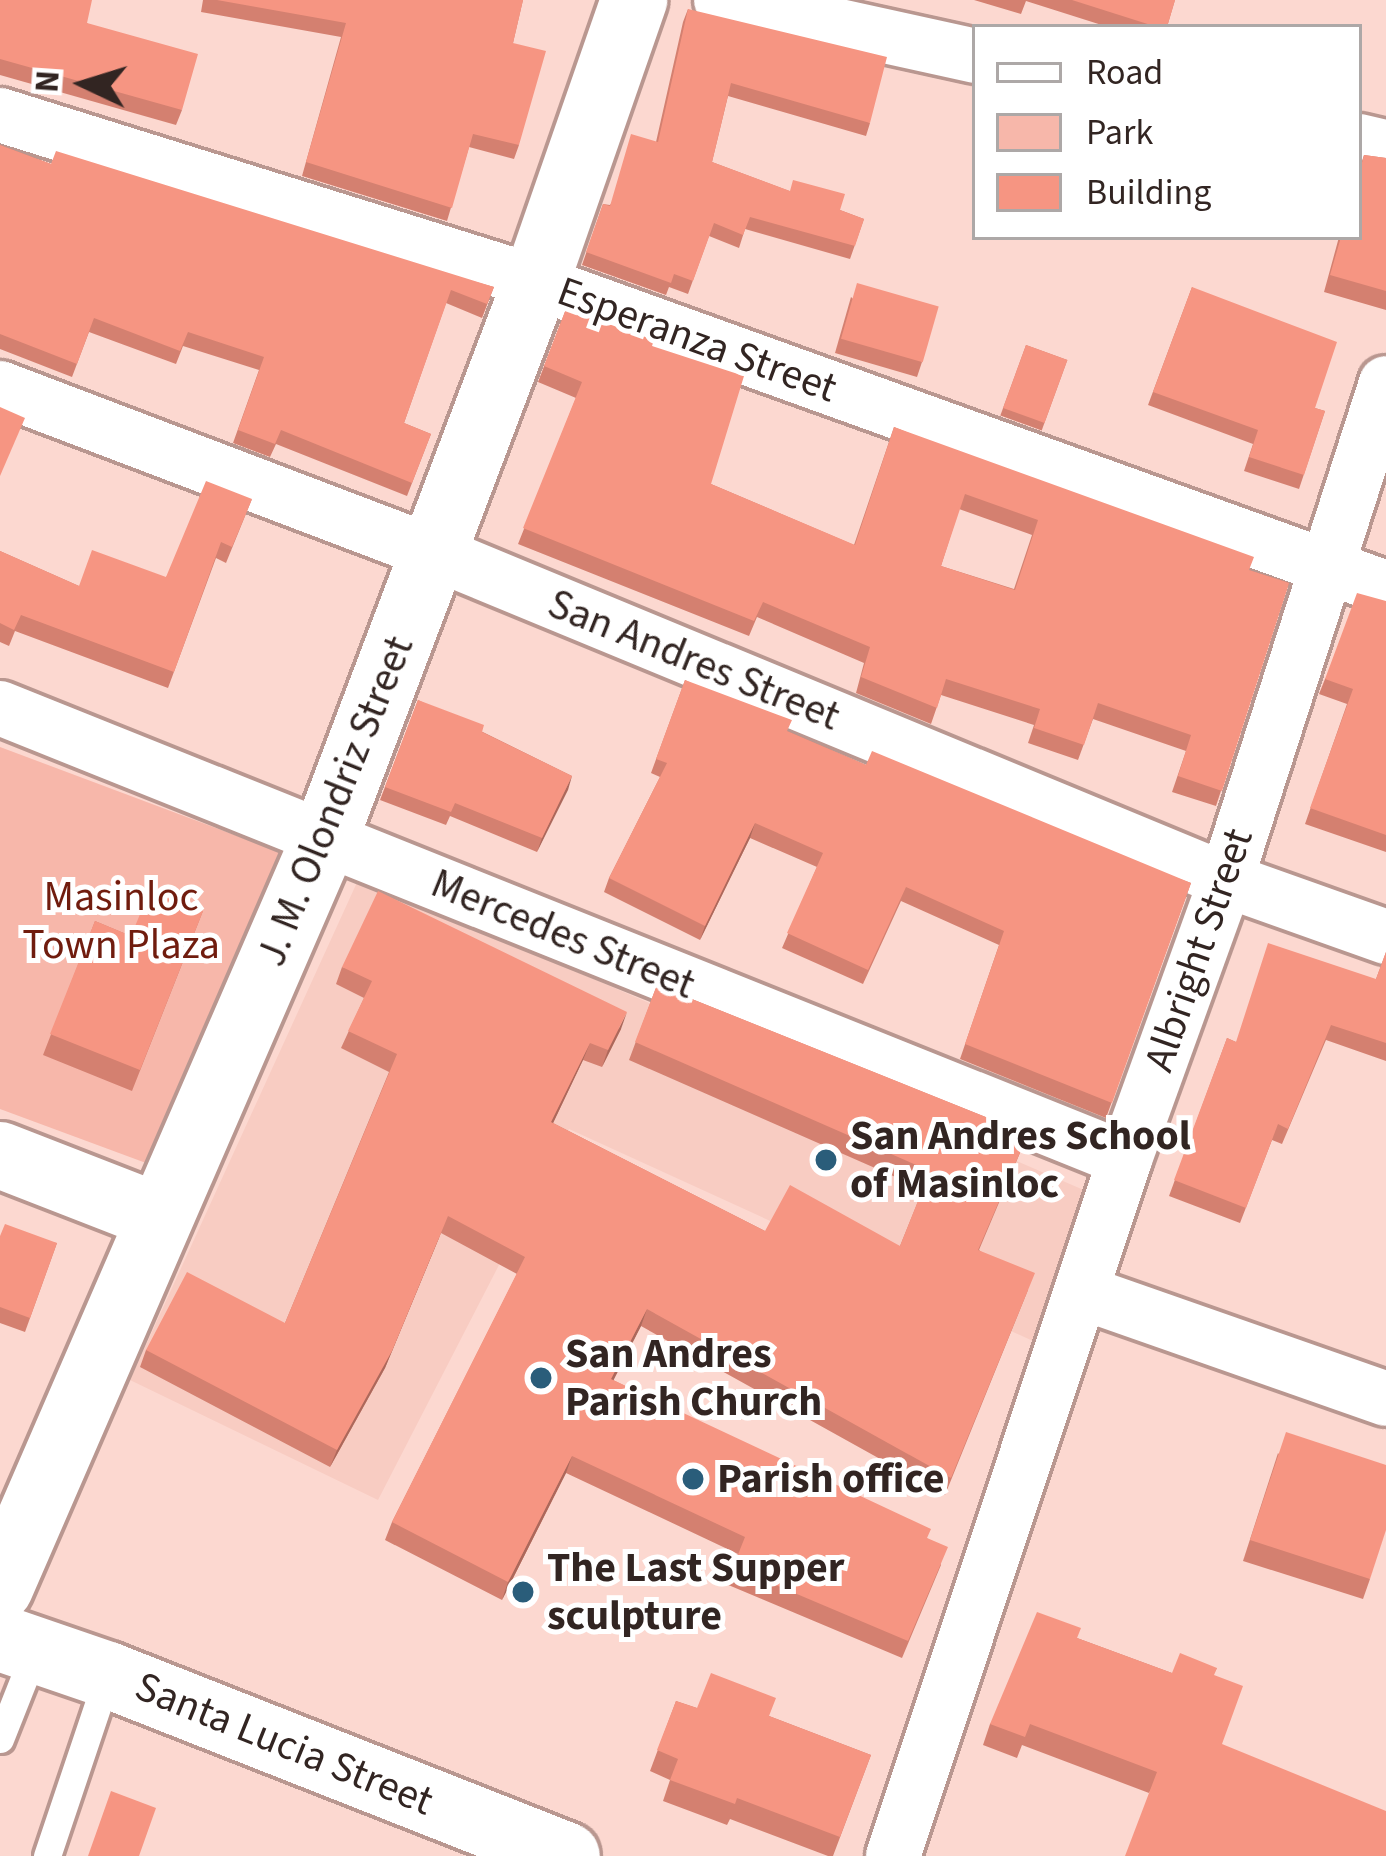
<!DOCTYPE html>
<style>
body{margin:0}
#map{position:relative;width:1386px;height:1856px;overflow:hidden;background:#fcd8d0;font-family:"Source Sans 3",sans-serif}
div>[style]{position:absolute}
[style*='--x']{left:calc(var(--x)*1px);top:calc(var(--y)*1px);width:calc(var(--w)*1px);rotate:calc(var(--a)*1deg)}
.built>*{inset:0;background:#f8ccc2}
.green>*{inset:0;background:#f7b7aa}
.roads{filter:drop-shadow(3px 0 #b99790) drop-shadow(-3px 0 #b99790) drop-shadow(0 3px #b99790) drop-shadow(0 -3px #b99790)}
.lane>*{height:27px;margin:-13.5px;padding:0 13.5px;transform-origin:13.5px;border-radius:13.5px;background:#fff}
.street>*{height:54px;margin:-27px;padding:0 27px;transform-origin:27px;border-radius:27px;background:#fff}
.secondary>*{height:66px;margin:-33px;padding:0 33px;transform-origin:33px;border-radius:33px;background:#fff}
.wall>*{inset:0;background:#d48070;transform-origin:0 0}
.shaded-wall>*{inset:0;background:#ac685b}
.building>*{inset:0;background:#f69582;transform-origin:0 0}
.dots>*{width:33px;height:33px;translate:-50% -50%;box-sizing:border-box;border:6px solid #fff;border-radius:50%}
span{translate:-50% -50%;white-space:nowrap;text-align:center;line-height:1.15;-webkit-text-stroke:10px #fff;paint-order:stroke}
.street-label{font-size:42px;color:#322522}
.park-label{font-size:42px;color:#701c0e}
.poi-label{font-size:42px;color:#322522;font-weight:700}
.left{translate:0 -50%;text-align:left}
.legend{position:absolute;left:972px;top:24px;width:390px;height:216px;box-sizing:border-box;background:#fff;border:3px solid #ada8a7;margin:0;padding:15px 21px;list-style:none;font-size:36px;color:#322522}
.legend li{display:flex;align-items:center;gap:24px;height:60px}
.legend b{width:60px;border:3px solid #ada8a7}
.north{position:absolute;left:24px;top:24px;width:120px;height:120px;-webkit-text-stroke:9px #fff;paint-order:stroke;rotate:274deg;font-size:33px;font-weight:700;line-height:48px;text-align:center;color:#322522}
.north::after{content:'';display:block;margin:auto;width:42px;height:54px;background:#322522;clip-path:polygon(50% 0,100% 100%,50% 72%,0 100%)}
</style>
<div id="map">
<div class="built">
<div style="clip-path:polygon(359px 878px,1086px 1191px,1033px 1341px,569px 1129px,378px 1500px,130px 1380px)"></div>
</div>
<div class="green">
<div style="clip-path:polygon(0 747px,283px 853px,146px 1163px,0 1109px)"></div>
</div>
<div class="roads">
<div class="lane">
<div style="--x:0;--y:1739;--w:92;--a:-68.4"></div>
<div style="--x:47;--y:1856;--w:191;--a:-71.4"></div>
</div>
<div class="street">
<div style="--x:721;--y:0;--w:260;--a:12.4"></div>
<div style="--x:0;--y:115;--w:561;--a:17.31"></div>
<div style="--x:536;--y:282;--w:903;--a:19.8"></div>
<div style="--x:1359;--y:141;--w:28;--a:13"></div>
<div style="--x:0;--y:388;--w:465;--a:20.8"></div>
<div style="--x:435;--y:553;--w:856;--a:22.46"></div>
<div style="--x:1226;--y:880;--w:170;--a:19.6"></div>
<div style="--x:0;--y:708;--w:1212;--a:21.85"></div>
<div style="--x:1081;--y:1292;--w:323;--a:19.3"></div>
<div style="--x:893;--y:1856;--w:735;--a:-71.59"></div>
<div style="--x:1125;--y:1159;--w:297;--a:-70.1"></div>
<div style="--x:1226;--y:880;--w:522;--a:-72.15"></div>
</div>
<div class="secondary">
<div style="--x:0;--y:1155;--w:171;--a:21.3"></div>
<div style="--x:0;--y:1588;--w:817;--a:-66.57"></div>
<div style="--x:325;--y:838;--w:595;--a:-69.22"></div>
<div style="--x:536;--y:282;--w:299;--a:-70.8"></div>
<div style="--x:0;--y:1638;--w:114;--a:18.9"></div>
<div style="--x:108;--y:1675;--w:493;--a:21.5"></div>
</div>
</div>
<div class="wall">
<div style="clip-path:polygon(0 0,87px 23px,182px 110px,176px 125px,0 75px)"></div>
<div style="clip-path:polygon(203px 0,523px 0,513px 43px,519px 145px,514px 159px,469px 147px,447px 221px,302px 176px,341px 37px,201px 12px)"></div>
<div style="clip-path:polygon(974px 0,1175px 0,1167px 27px,1108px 27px,1026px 1px,1021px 14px)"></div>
<div style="clip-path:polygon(688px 9px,870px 123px,866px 136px,728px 96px,712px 162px,864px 219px,850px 259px,745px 229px,739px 248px,709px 236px,688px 294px,669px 287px,666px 295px,582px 265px,603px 204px,610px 205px,656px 142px,683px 22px)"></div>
<div style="clip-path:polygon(0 145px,51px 164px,494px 287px,482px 318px,446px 303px,404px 423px,431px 434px,407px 496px,276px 444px,270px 457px,233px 443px,259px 370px,183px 346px,176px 364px,89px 332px,72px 377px,0 349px)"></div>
<div style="clip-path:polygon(1364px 155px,1386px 158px,1386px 310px,1324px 292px,1339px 237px,1359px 237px,1359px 170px)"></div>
<div style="clip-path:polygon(1192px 287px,1315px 408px,1325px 411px,1299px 489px,1244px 471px,1253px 444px,1148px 405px)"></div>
<div style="clip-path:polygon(851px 297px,922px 362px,917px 377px,835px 353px)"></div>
<div style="clip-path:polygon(evenodd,566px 309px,652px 346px,711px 484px,854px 545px,894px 427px,1249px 570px,1289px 583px,1216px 806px,1172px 792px,1186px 751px,1093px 719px,1078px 760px,1028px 743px,1034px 725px,941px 695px,931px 724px,856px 693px,864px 663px,757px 617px,749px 636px,518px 544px,576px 398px,538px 382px,566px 309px,959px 509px,1032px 535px,1014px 589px,941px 566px,959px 509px)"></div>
<div style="left:1026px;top:345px;width:44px;height:75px;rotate:20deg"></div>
<div style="clip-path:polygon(252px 499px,226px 563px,216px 558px,168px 688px,15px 631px,9px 646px,0 642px,0 551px,79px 586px,166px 577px)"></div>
<div style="clip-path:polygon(1386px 601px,1386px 852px,1305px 824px,1347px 704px,1319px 694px,1325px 679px)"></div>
<div style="clip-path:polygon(685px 680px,787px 731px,866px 765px,1191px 883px,1106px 1118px,960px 1059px,999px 945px,901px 901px,863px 984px,782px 948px,817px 867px,750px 838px,700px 940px,604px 892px,609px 878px,660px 777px,651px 773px)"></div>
<div style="clip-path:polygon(418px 700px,572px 776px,537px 852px,450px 816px,446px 825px,380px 800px)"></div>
<div style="clip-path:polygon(203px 911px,132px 1091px,43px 1055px,95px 921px,131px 936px)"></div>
<div style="clip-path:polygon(1386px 952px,1386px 1061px,1326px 1040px,1282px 1144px,1272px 1140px,1240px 1223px,1169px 1196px,1227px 1038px,1236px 1042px,1376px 979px)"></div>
<div style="clip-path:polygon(342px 967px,621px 1029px,602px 1067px,583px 1060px,553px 1123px,765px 1231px,900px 1246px,923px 1189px,629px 1060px,657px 985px,1028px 1134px,979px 1250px,1028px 1290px,945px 1495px,641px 1326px,613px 1380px,927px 1538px,941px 1565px,902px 1658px,726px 1584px,738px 1554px,566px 1473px,502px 1600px,385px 1540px,392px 1522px,517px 1274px,441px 1233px,385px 1368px,330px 1467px,140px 1367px,146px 1350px,285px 1323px,389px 1072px,341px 1048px,364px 998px,336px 984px)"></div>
<div style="clip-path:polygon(0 1236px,57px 1243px,25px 1332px,0 1323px)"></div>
<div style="clip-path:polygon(1278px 1453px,1370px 1579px,1363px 1599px,1243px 1561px)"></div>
<div style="clip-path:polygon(1077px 1638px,1172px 1673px,1217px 1668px,1149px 1793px,1022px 1745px,1017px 1758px,983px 1745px,990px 1724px)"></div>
<div style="clip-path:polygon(676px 1701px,697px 1708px,769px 1716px,871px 1755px,833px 1856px,828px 1856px,730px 1819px,727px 1825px,663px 1801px,670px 1780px,650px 1771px)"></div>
</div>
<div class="shaded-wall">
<div style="clip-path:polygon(572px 776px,568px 790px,537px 852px,542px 838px)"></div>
<div style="clip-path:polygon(755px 823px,750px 838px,700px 940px,705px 926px)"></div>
<div style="clip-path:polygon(627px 1012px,621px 1029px,602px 1067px,608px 1050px)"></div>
<div style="clip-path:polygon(590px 1043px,583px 1060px,545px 1140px,551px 1122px)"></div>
<div style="clip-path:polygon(441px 1233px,385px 1368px,330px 1467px,337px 1450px)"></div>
<div style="clip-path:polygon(647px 1309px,641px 1326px,605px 1397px,611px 1379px)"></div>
<div style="clip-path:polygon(572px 1456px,566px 1473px,502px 1600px,508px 1582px)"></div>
</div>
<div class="building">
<div style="clip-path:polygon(0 0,92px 0,87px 23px,198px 54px,182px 110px,0 59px)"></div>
<div style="clip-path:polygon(217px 0,523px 0,513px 43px,546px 51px,519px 145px,473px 134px,452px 208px,306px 162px,346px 23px)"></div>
<div style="clip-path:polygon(1072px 0,1175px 0,1167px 27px,1157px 27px)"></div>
<div style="clip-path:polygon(688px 9px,887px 57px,870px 123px,731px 83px,712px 162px,790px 191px,793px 180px,845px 194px,840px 210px,864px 219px,855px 246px,750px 217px,743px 235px,714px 223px,693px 281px,674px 274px,671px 283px,586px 252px,603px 204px,610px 206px,631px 134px,658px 142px)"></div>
<div style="clip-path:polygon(0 145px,51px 164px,56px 151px,494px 287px,487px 304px,451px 290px,404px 423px,431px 434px,412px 483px,281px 430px,275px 444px,238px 430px,264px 357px,188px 332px,180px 351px,94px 318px,77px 364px,0 334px)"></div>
<div style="clip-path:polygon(1364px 155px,1386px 158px,1386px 291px,1330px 275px,1341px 237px,1359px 237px,1359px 174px)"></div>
<div style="left:857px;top:283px;width:85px;height:58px;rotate:16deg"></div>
<div style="clip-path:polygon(1192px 287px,1337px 342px,1315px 408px,1325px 411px,1304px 475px,1249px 457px,1258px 430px,1153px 392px)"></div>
<div style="clip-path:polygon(evenodd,566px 309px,654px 340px,652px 346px,744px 376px,711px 484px,855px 545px,894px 427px,1254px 557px,1249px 570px,1289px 583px,1222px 791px,1178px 776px,1191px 735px,1098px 703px,1084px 745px,1034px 728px,1040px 709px,946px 679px,937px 708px,861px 677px,870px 647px,763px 602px,754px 621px,523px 528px,582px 382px,544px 366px,566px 309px,965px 494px,1038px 520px,1015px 590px,941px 566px,965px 494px)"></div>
<div style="left:1026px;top:345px;width:44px;height:67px;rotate:20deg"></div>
<div style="clip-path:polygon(0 407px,25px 418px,0 476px)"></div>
<div style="clip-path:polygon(206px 481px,252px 499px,232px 547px,221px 542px,174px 672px,21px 615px,14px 630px,0 623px,0 551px,79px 586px,92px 550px,166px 577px)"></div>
<div style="clip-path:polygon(1357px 593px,1386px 601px,1386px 835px,1310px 808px,1353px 689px,1325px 679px)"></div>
<div style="clip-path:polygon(685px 680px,792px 720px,787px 731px,866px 765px,872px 751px,1191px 883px,1112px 1103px,965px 1044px,1004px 931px,906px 887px,868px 970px,787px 933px,823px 853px,755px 823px,705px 926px,609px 878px,667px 763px,656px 759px)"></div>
<div style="clip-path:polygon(418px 700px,484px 725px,482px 732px,572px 776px,542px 838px,455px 803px,451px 812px,385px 787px)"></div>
<div style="clip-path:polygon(150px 890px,203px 911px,140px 1070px,50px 1034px,95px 921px,131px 936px)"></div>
<div style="clip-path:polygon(378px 891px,627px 1012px,608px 1050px,590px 1043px,551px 1122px,765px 1231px,790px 1185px,900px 1246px,930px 1171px,635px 1042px,657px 985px,1028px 1134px,978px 1250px,1035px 1273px,951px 1478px,647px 1309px,611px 1379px,931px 1529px,927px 1538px,948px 1547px,908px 1641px,733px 1567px,745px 1537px,572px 1456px,508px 1582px,392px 1522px,525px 1257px,448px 1216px,392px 1351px,337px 1450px,146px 1350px,187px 1272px,285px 1323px,397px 1054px,348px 1031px,372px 981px,342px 967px)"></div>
<div style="clip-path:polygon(1268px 943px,1376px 979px,1386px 952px,1386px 1043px,1331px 1025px,1288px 1129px,1278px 1124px,1246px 1208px,1174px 1180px,1227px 1038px,1236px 1042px)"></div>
<div style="clip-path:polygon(5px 1224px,57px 1243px,30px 1318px,0 1307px,0 1236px)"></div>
<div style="clip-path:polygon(1286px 1432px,1386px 1465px,1386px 1530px,1370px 1579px,1250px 1540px)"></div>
<div style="clip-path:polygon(1037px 1612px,1081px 1628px,1077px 1638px,1172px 1673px,1180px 1653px,1217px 1668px,1214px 1675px,1243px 1686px,1222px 1744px,1386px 1811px,1386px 1856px,1125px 1856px,1157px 1772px,1030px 1724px,1025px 1737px,990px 1724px)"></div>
<div style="clip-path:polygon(711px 1673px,776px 1698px,769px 1716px,871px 1755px,840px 1837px,737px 1798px,735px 1804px,670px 1780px,678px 1759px,657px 1750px,676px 1701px,697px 1708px)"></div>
<div style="clip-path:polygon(111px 1791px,156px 1808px,139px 1856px,88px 1856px)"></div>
</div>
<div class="dots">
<div style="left:826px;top:1160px;background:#2a5d7a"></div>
<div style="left:541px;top:1378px;background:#2a5d7a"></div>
<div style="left:693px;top:1479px;background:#2a5d7a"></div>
<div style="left:523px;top:1592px;background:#2a5d7a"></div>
</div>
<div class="street-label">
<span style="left:697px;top:340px;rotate:20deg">Esperanza Street</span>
<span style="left:694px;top:660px;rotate:22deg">San Andres Street</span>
<span style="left:335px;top:801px;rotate:-68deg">J. M. Olondriz Street</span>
<span style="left:563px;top:934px;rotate:22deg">Mercedes Street</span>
<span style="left:1199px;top:950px;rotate:-71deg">Albright Street</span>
<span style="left:284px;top:1744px;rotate:22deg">Santa Lucia Street</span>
</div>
<div class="park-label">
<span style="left:121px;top:921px">Masinloc<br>Town Plaza</span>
</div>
<div class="poi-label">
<span class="left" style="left:850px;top:1160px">San Andres School<br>of Masinloc</span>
<span class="left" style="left:565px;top:1378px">San Andres<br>Parish Church</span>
<span class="left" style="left:717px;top:1479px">Parish office</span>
<span class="left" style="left:547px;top:1592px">The Last Supper<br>sculpture</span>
</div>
<ul class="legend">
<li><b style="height:15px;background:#fff"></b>Road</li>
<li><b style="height:33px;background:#f7b7aa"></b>Park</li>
<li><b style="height:33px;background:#f69582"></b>Building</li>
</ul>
<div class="north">N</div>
</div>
